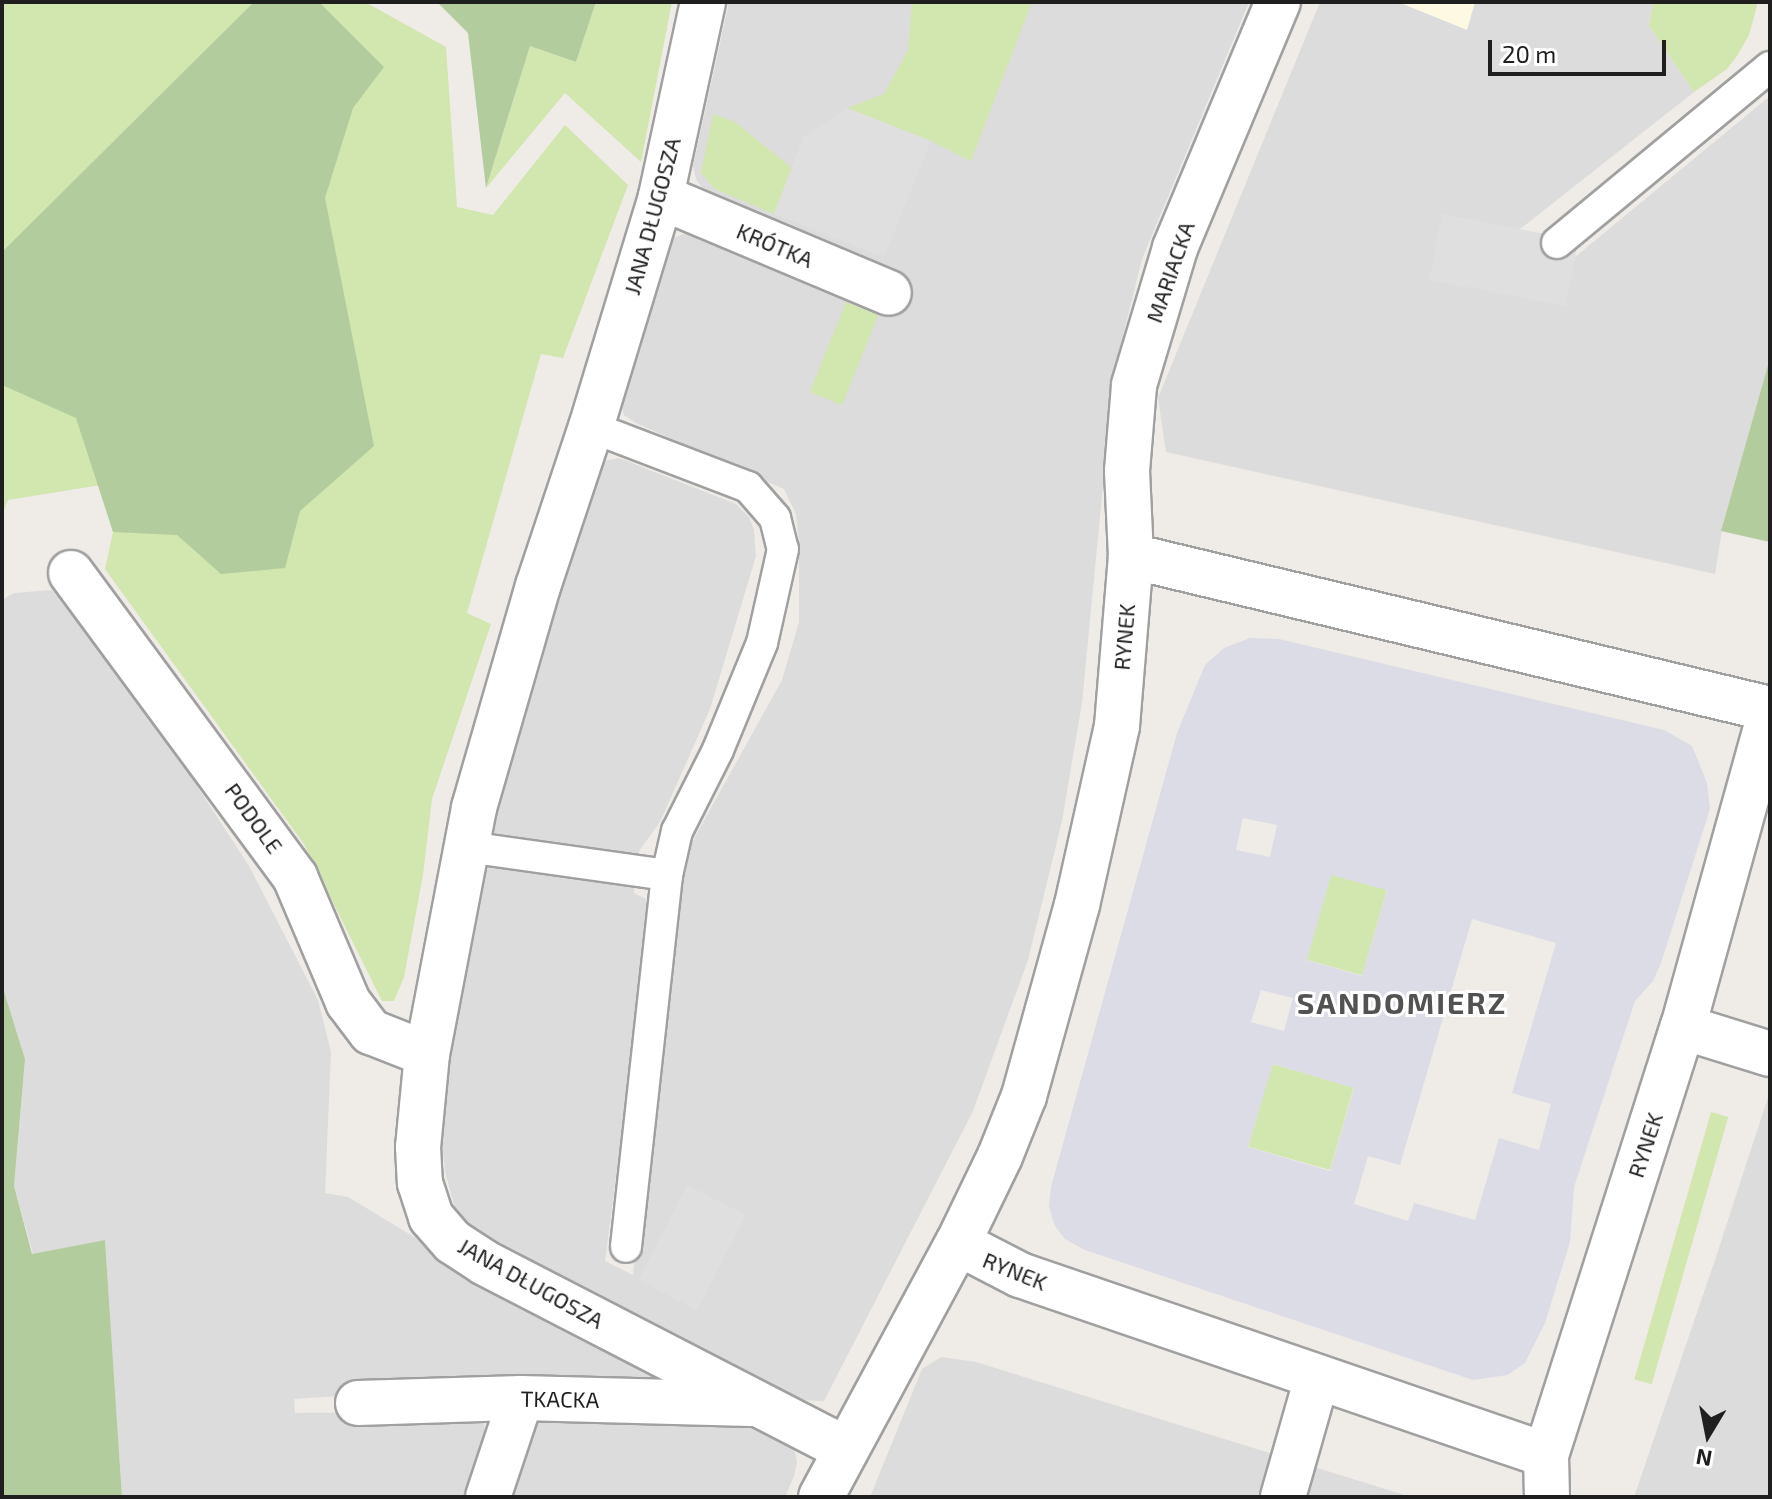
<!DOCTYPE html>
<meta charset="utf-8">
<style>
body{margin:0}
#map{position:relative;width:1772px;height:1499px;overflow:hidden;background:#efebe6;font-family:"Exo 2",sans-serif}
div>[style]{position:absolute}
[style*='--x']{left:calc(var(--x)*1px);top:calc(var(--y)*1px);width:calc(var(--w)*1px);rotate:calc(var(--a)*1deg)}
.residential>*{inset:0;background:#dddcdc}
.education>*{inset:0;background:#fdf9e2}
.grass>*{inset:0;background:#d2e6b0;transform-origin:0 0}
.forest>*{inset:0;background:#b2cc9e}
.parking>*{inset:0;background:#dfdfdf;transform-origin:0 0}
.plaza>*{inset:0;background:#dbdce5}
.roads{filter:drop-shadow(2px 0 #a0a0a0) drop-shadow(-2px 0 #a0a0a0) drop-shadow(0 2px #a0a0a0) drop-shadow(0 -2px #a0a0a0)}
.service>*{height:30px;margin:-15px;padding:0 15px;transform-origin:15px;border-radius:15px;background:#fff}
.minor>*{height:44px;margin:-22px;padding:0 22px;transform-origin:22px;border-radius:22px;background:#fff}
span{translate:-50% -50%;white-space:nowrap;text-align:center;line-height:1.15;-webkit-text-stroke:6px #fff;paint-order:stroke}
.street-label{font-size:22px;color:#1f1f1f}
.district-label{font-size:30px;color:#525252;font-weight:700;letter-spacing:2px}
.frame{position:absolute;inset:0;border:4px solid #1f1f1f;pointer-events:none}
.north{position:absolute;left:1668px;top:1395px;width:80px;height:80px;-webkit-text-stroke:6px #fff;paint-order:stroke;rotate:190deg;font-size:22px;font-weight:700;line-height:32px;text-align:center;color:#1f1f1f}
.north::after{content:'';display:block;margin:auto;width:28px;height:36px;background:#1f1f1f;clip-path:polygon(50% 0,100% 100%,50% 72%,0 100%)}
.scale{position:absolute;left:1488px;top:40px;width:178px;height:36px;box-sizing:border-box;border:4px solid #1f1f1f;border-top:0;padding-left:10px;font-size:24px;line-height:28px;white-space:nowrap;color:#1f1f1f;-webkit-text-stroke:6px #fff;paint-order:stroke}
</style>
<div id="map">
<div class="residential">
<div style="clip-path:polygon(729px 2px,1249px 2px,1142px 259px,1114px 372px,1082px 703px,1062px 821px,1028px 960px,973px 1111px,824px 1401px,799px 1400px,474px 1236px,457px 1216px,445px 1171px,441px 1132px,446px 1075px,497px 781px,599px 462px,619px 458px,736px 504px,749px 517px,754px 530px,756px 556px,710px 709px,660px 822px,639px 851px,634px 893px,646px 899px,649px 922px,605px 1261px,633px 1275px,681px 862px,782px 680px,799px 622px,799px 541px,796px 514px,784px 489px,636px 423px,624px 415px,619px 393px,659px 266px,674px 238px,696px 228px,708px 196px,696px 179px,693px 166px)"></div>
<div style="clip-path:polygon(1320px 2px,1653px 2px,1649px 26px,1694px 92px,1515px 233px,1564px 306px,1575px 257px,1770px 96px,1770px 358px,1723px 524px,1715px 574px,1166px 452px,1158px 398px)"></div>
<div style="clip-path:polygon(52px 590px,78px 616px,162px 732px,249px 866px,318px 1000px,331px 1052px,325px 1193px,348px 1197px,537px 1311px,684px 1387px,516px 1384px,294px 1399px,295px 1413px,469px 1412px,484px 1422px,485px 1437px,463px 1497px,122px 1497px,105px 1240px,33px 1254px,14px 1186px,25px 1059px,2px 985px,2px 600px,14px 593px)"></div>
<div style="clip-path:polygon(1770px 1091px,1770px 1497px,1634px 1497px,1716px 1257px)"></div>
<div style="clip-path:polygon(941px 1357px,976px 1362px,1411px 1497px,870px 1497px,922px 1369px)"></div>
<div style="clip-path:polygon(537px 1413px,744px 1421px,793px 1446px,797px 1462px,794px 1476px,785px 1497px,502px 1497px)"></div>
</div>
<div class="education">
<div style="clip-path:polygon(1398px 2px,1475px 2px,1467px 30px)"></div>
</div>
<div class="grass">
<div style="clip-path:polygon(2px 2px,365px 2px,446px 47px,457px 207px,493px 215px,565px 125px,628px 185px,563px 358px,541px 354px,467px 613px,491px 624px,432px 799px,423px 875px,404px 977px,394px 1001px,382px 1001px,304px 844px,105px 569px,113px 532px,101px 485px,8px 500px,2px 516px)"></div>
<div style="clip-path:polygon(596px 2px,672px 2px,641px 162px,565px 93px,486px 188px,530px 46px,576px 62px)"></div>
<div style="clip-path:polygon(912px 2px,1032px 2px,971px 161px,931px 141px,847px 108px,884px 94px,908px 50px)"></div>
<div style="clip-path:polygon(1653px 2px,1756px 2px,1757px 6px,1749px 35px,1737px 56px,1727px 69px,1694px 92px,1649px 26px)"></div>
<div style="clip-path:polygon(713px 114px,735px 122px,792px 168px,774px 214px,715px 189px,701px 173px)"></div>
<div style="left:846px;top:302px;width:35px;height:97px;rotate:22deg"></div>
<div style="left:1331px;top:874px;width:58px;height:89px;rotate:16deg"></div>
<div style="left:1272px;top:1064px;width:85px;height:86px;rotate:16deg"></div>
<div style="left:1711px;top:1112px;width:18px;height:278px;rotate:16deg"></div>
</div>
<div class="forest">
<div style="clip-path:polygon(254px 2px,320px 3px,384px 67px,353px 108px,325px 198px,374px 446px,300px 511px,285px 568px,221px 574px,177px 535px,113px 532px,76px 418px,2px 385px,2px 252px)"></div>
<div style="clip-path:polygon(437px 2px,596px 2px,576px 62px,530px 46px,486px 188px,468px 33px)"></div>
<div style="clip-path:polygon(1770px 358px,1770px 542px,1721px 531px)"></div>
<div style="clip-path:polygon(2px 985px,25px 1059px,14px 1186px,32px 1254px,105px 1240px,122px 1497px,2px 1497px)"></div>
</div>
<div class="parking">
<div style="clip-path:polygon(847px 108px,931px 141px,884px 257px,774px 214px,804px 136px)"></div>
<div style="left:1442px;top:214px;width:139px;height:67px;rotate:11deg"></div>
<div style="left:687px;top:1185px;width:66px;height:107px;rotate:27deg"></div>
</div>
<div class="plaza">
<div style="clip-path:polygon(evenodd,1250px 638px,1279px 639px,1664px 730px,1692px 746px,1707px 783px,1710px 809px,1661px 963px,1653px 981px,1635px 1001px,1574px 1187px,1570px 1242px,1545px 1323px,1525px 1363px,1507px 1375px,1473px 1380px,1085px 1250px,1065px 1239px,1055px 1226px,1049px 1207px,1051px 1187px,1177px 733px,1205px 665px,1224px 648px,1250px 638px,1243px 818px,1277px 825px,1270px 857px,1236px 850px,1243px 818px,1250px 638px,1331px 875px,1387px 890px,1362px 976px,1307px 960px,1331px 875px,1250px 638px,1472px 919px,1556px 943px,1512px 1093px,1551px 1104px,1539px 1150px,1499px 1138px,1475px 1220px,1414px 1203px,1408px 1221px,1354px 1204px,1368px 1156px,1400px 1165px,1472px 919px,1250px 638px,1261px 990px,1293px 998px,1284px 1031px,1251px 1022px,1261px 990px,1250px 638px,1273px 1064px,1354px 1088px,1330px 1171px,1248px 1147px,1273px 1064px)"></div>
</div>
<div class="roads">
<div class="service">
<div style="--x:1557;--y:243;--w:276;--a:-39.6"></div>
<div style="--x:591;--y:427;--w:168;--a:20.9"></div>
<div style="--x:748;--y:487;--w:41;--a:48.9"></div>
<div style="--x:775;--y:518;--w:32;--a:76"></div>
<div style="--x:783;--y:549;--w:96;--a:102.6"></div>
<div style="--x:762;--y:643;--w:116;--a:112.4"></div>
<div style="--x:718;--y:750;--w:91;--a:116.8"></div>
<div style="--x:677;--y:831;--w:45;--a:102.8"></div>
<div style="--x:667;--y:875;--w:374;--a:96.3"></div>
<div style="--x:467;--y:847;--w:202;--a:8"></div>
</div>
<div class="minor">
<div style="--x:703;--y:2;--w:199;--a:102.2"></div>
<div style="--x:661;--y:197;--w:240;--a:106.9"></div>
<div style="--x:591;--y:427;--w:168;--a:108.4"></div>
<div style="--x:538;--y:586;--w:231;--a:106.1"></div>
<div style="--x:474;--y:808;--w:250;--a:100.8"></div>
<div style="--x:427;--y:1054;--w:93;--a:95.5"></div>
<div style="--x:418;--y:1147;--w:36;--a:87"></div>
<div style="--x:420;--y:1183;--w:36;--a:72"></div>
<div style="--x:431;--y:1217;--w:33;--a:49"></div>
<div style="--x:453;--y:1242;--w:38;--a:33"></div>
<div style="--x:485;--y:1263;--w:404;--a:27.3"></div>
<div style="--x:661;--y:197;--w:247;--a:22.8"></div>
<div style="--x:1131;--y:556;--w:657;--a:13.47"></div>
<div style="--x:71;--y:573;--w:378;--a:53.6"></div>
<div style="--x:295;--y:877;--w:136;--a:67"></div>
<div style="--x:348;--y:1002;--w:38;--a:53"></div>
<div style="--x:371;--y:1032;--w:60;--a:21.4"></div>
<div style="--x:1683;--y:1027;--w:91;--a:17.2"></div>
<div style="--x:958;--y:1243;--w:70;--a:27.3"></div>
<div style="--x:1020;--y:1275;--w:556;--a:18.89"></div>
<div style="--x:358;--y:1403;--w:163;--a:-1.8"></div>
<div style="--x:521;--y:1398;--w:230;--a:1.5"></div>
<div style="--x:488;--y:1497;--w:104;--a:-71.6"></div>
<div style="--x:821;--y:1497;--w:289;--a:-61.7"></div>
<div style="--x:958;--y:1243;--w:97;--a:-64.2"></div>
<div style="--x:1000;--y:1156;--w:65;--a:-68.2"></div>
<div style="--x:1024;--y:1096;--w:198;--a:-74.5"></div>
<div style="--x:1077;--y:905;--w:183;--a:-77.4"></div>
<div style="--x:1117;--y:726;--w:171;--a:-85.3"></div>
<div style="--x:1131;--y:556;--w:85;--a:-92.7"></div>
<div style="--x:1127;--y:471;--w:86;--a:-85.3"></div>
<div style="--x:1134;--y:385;--w:143;--a:-73.3"></div>
<div style="--x:1175;--y:248;--w:267;--a:-67.3"></div>
<div style="--x:1283;--y:1497;--w:124;--a:-74.1"></div>
<div style="--x:1547;--y:1497;--w:42;--a:-91.4"></div>
<div style="--x:1546;--y:1455;--w:449;--a:-72.3"></div>
<div style="--x:1683;--y:1027;--w:326;--a:-74.5"></div>
</div>
</div>
<div class="street-label">
<span style="left:652px;top:216px;rotate:-75deg">JANA DŁUGOSZA</span>
<span style="left:775px;top:245px;rotate:23deg">KRÓTKA</span>
<span style="left:1170px;top:272px;rotate:-71deg">MARIACKA</span>
<span style="left:1124px;top:637px;rotate:-85deg">RYNEK</span>
<span style="left:254px;top:818px;rotate:54deg">PODOLE</span>
<span style="left:1645px;top:1145px;rotate:-72deg">RYNEK</span>
<span style="left:1015px;top:1271px;rotate:22deg">RYNEK</span>
<span style="left:531px;top:1283px;rotate:29deg">JANA DŁUGOSZA</span>
<span style="left:560px;top:1399px;rotate:1deg">TKACKA</span>
</div>
<div class="district-label">
<span style="left:1402px;top:1002px">SANDOMIERZ</span>
</div>
<div class="frame"></div>
<div class="north">N</div>
<div class="scale">20 m</div>
</div>
